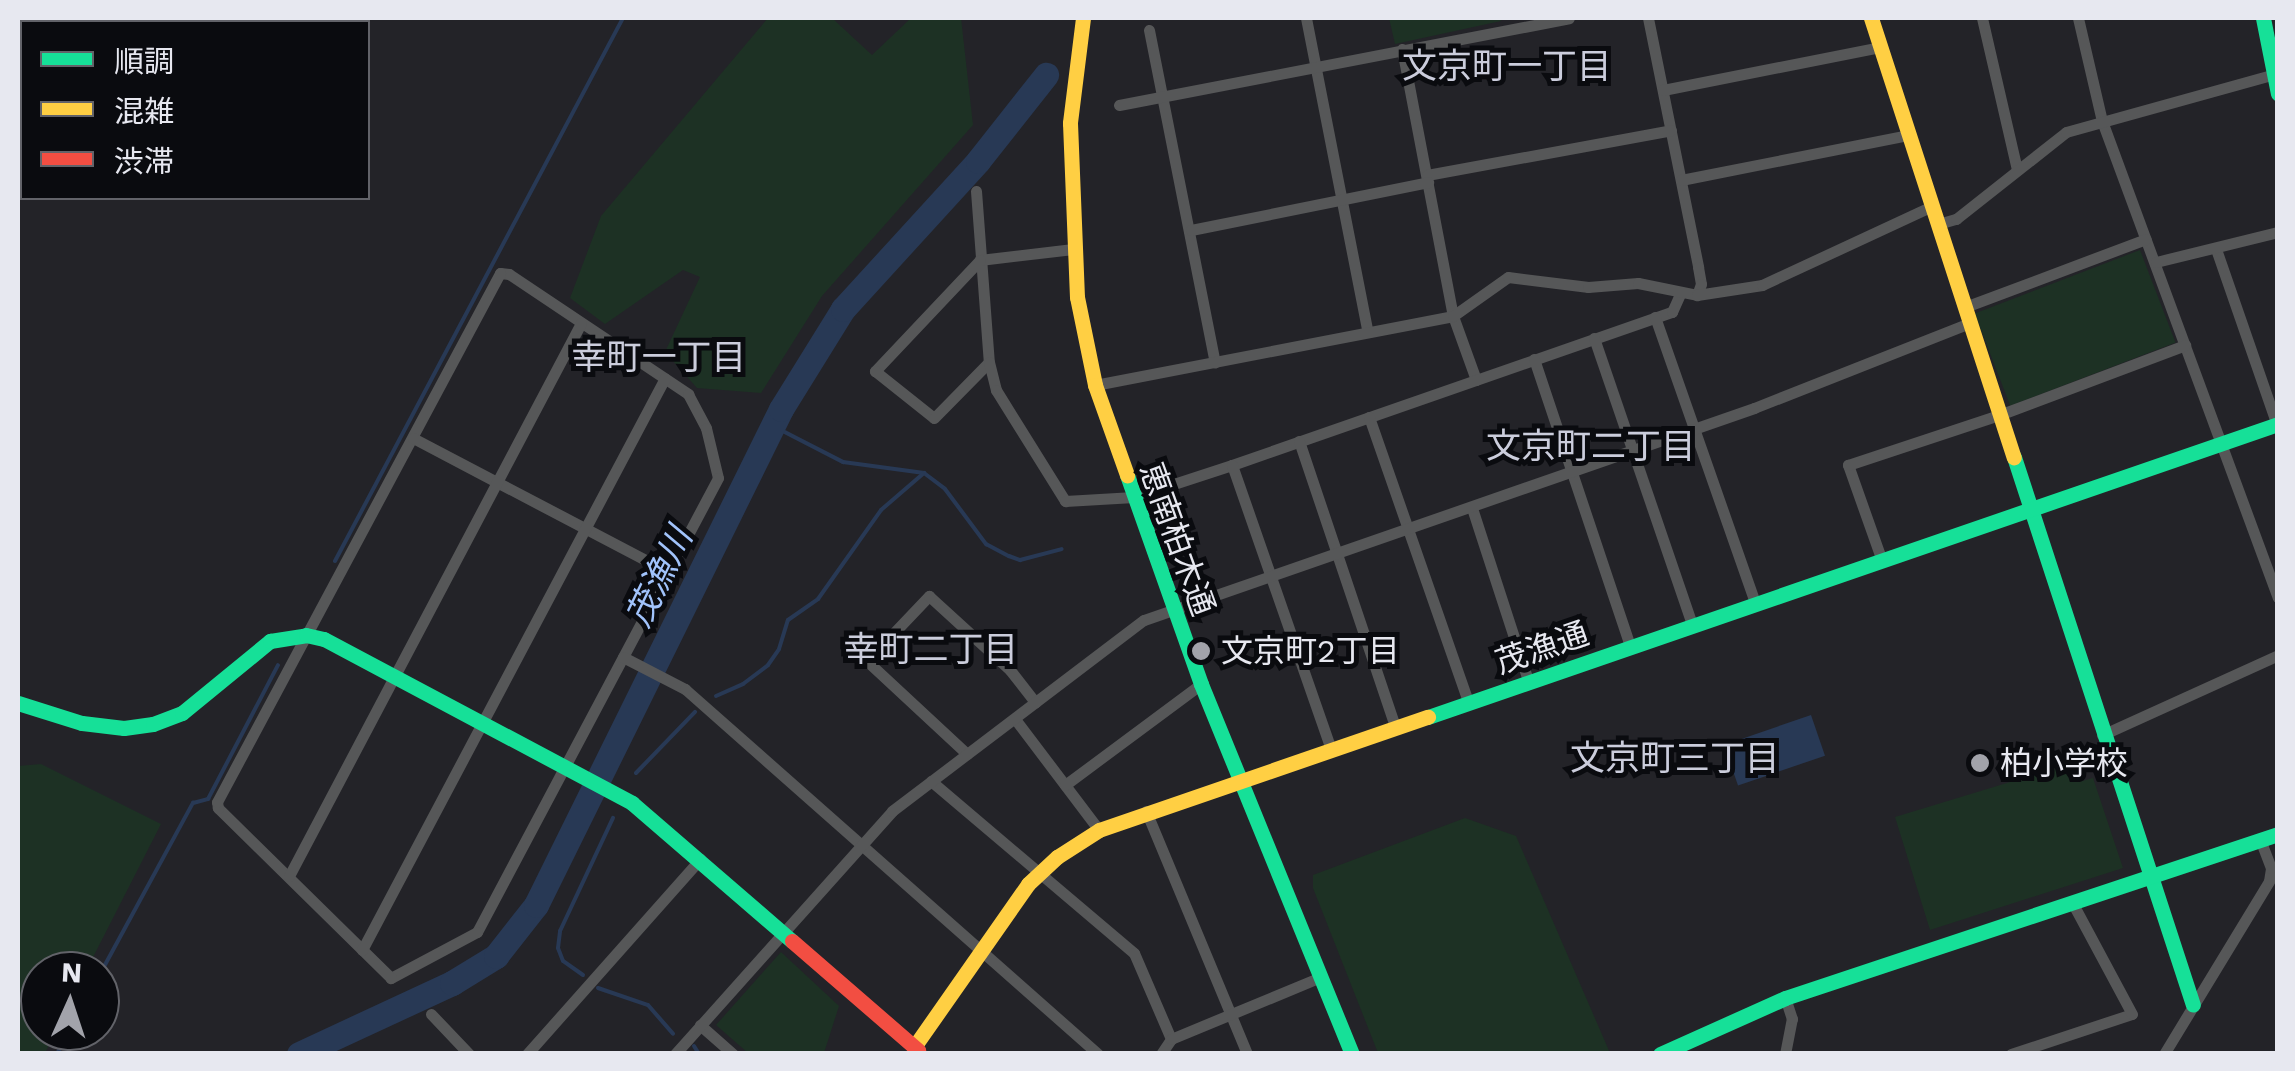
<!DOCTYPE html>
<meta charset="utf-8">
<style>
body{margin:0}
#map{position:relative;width:2295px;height:1071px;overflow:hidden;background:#232328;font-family:"Work Sans","Noto Sans JP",sans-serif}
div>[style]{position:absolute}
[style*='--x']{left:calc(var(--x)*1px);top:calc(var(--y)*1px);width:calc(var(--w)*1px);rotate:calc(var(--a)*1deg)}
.green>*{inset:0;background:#1d3124;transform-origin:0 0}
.water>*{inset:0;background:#283955;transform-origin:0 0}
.stream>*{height:4px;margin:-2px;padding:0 2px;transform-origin:2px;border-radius:2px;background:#283955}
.river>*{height:25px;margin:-12.5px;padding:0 12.5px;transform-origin:12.5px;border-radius:12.5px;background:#283955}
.street>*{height:11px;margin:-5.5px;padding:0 5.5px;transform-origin:5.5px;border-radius:5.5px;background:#565758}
.fast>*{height:15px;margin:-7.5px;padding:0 7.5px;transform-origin:7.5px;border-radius:7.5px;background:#16e098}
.slow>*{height:15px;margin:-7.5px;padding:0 7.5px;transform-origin:7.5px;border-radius:7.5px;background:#ffcf43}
.jam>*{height:15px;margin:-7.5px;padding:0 7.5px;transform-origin:7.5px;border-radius:7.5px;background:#f24e42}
.dots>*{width:28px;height:28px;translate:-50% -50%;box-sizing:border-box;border:5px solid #0a0b0f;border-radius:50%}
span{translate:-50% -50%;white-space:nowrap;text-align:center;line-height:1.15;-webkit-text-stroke:10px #0a0b0f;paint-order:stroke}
.street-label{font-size:32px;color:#e7e8f0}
.poi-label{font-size:32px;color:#e7e8f0}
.left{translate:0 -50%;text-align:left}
.neighbourhood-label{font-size:35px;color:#cbcddc}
.water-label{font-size:35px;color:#a1c3fb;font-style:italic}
.frame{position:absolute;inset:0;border:20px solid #e7e8f0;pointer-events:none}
.legend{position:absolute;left:20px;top:20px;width:350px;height:180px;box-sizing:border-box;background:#0a0b0f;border:2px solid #626369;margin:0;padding:12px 18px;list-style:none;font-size:30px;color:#e7e8f0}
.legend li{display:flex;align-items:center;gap:20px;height:50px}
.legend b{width:50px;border:2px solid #626369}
.north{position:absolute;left:20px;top:951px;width:100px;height:100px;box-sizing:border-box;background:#0a0b0f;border:2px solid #626369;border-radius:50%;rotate:3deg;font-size:28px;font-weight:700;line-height:40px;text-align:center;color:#e7e8f0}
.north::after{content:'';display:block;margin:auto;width:35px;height:45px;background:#a2a3aa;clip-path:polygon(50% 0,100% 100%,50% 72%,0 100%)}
</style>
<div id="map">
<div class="green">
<div style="clip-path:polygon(768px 18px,832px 18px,872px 55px,911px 18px,961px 18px,973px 125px,822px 296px,761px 393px,697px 388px,665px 352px,700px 277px,683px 270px,605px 324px,570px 298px,601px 216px)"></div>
<div style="clip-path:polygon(1389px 18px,1500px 18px,1501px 21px,1395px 44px)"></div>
<div style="left:2140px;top:250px;width:99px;height:177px;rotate:69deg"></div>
<div style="clip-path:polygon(2073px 763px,2079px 782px,2093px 778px,2123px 868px,1930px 930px,1895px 817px)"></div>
<div style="clip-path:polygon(41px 764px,161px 824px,86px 971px,40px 971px,40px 1031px,56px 1031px,45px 1053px,18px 1053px,18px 766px)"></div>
<div style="clip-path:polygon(1465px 818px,1516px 836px,1610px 1053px,1378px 1053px,1313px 888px,1313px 875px)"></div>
<div style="clip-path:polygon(781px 952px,839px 1006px,824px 1053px,748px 1053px,716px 1025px)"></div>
</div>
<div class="water">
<div style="left:1811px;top:715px;width:43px;height:92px;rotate:71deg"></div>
</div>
<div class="stream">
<div style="--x:773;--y:426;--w:79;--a:27.2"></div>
<div style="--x:843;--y:462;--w:82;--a:7.7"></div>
<div style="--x:924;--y:473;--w:26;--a:37"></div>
<div style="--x:945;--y:489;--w:69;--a:53.3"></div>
<div style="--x:986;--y:544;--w:26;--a:28"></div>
<div style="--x:1009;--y:556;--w:12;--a:20"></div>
<div style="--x:1020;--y:560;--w:43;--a:-14.7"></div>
<div style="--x:335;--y:561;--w:615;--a:-62.06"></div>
<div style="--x:716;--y:696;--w:30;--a:-24"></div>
<div style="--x:743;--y:684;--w:31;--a:-37"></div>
<div style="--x:768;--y:665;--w:19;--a:-55"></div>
<div style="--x:779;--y:649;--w:30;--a:-73"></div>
<div style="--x:788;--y:620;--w:37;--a:-35"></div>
<div style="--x:818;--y:599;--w:109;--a:-54.7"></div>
<div style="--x:881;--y:510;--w:57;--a:-40.7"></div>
<div style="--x:636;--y:773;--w:85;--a:-46"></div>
<div style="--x:100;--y:974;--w:195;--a:-61.5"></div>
<div style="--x:193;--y:803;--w:16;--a:-15"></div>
<div style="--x:208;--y:799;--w:151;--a:-62.4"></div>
<div style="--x:583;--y:975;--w:24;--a:-145"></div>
<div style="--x:563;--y:961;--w:14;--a:-111"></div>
<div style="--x:558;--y:948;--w:17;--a:-83"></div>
<div style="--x:560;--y:931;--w:125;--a:-64.9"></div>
<div style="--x:598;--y:988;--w:53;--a:18.8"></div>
<div style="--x:648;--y:1005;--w:38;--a:49"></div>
<div style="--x:694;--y:1046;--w:9;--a:58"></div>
<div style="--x:57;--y:1054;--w:26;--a:-62"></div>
</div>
<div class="river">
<div style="--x:299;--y:1054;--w:169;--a:-24.9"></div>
<div style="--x:452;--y:983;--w:52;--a:-31.5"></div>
<div style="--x:496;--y:956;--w:65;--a:-51.9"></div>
<div style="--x:536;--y:905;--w:553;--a:-63.71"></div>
<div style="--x:781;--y:409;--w:118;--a:-58.2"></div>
<div style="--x:843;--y:309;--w:200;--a:-47.6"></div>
<div style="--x:978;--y:161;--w:110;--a:-51.7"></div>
</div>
<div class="street">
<div style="--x:1306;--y:18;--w:318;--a:78.9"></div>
<div style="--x:1648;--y:18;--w:254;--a:78.6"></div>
<div style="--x:1698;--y:267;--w:17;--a:80"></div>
<div style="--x:1701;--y:284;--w:12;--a:110"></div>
<div style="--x:1982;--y:18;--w:156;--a:77"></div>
<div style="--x:2078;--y:18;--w:106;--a:76.9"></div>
<div style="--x:2102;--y:121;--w:508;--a:69.75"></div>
<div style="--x:1149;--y:30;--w:339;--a:78.8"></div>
<div style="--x:1402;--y:49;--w:272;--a:79.2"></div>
<div style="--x:1453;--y:316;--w:68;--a:70.2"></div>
<div style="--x:1663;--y:90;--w:221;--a:-11.2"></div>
<div style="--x:1119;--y:105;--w:458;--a:-10.9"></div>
<div style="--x:1427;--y:175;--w:248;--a:-10.4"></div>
<div style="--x:1681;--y:180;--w:231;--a:-11.2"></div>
<div style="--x:976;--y:191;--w:171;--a:85.7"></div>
<div style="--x:1938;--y:224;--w:19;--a:-16"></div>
<div style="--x:1956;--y:219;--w:140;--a:-38.3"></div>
<div style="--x:2066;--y:132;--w:214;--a:-15.5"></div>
<div style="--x:1191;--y:230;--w:242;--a:-11.4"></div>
<div style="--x:1073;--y:249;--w:94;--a:173.3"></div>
<div style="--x:980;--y:260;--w:153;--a:133.4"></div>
<div style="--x:875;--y:371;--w:75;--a:38.5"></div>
<div style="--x:934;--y:418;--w:78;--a:-45.5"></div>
<div style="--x:989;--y:362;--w:29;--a:76"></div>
<div style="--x:996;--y:390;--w:131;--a:58.1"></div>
<div style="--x:1065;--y:501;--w:69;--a:-3.3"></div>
<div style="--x:1134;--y:497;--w:103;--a:-18.1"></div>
<div style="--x:1232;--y:465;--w:466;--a:-19.2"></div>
<div style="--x:1672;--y:312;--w:22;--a:-66"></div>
<div style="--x:2216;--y:249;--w:186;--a:70.9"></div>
<div style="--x:2156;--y:262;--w:126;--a:-13.8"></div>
<div style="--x:500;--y:273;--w:9;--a:6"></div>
<div style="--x:509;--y:274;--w:216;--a:33.8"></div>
<div style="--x:688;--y:394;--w:38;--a:62"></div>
<div style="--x:706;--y:428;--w:51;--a:76.5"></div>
<div style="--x:718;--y:478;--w:514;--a:117.96"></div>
<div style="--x:477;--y:932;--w:98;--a:151.9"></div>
<div style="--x:391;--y:978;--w:243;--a:-135.5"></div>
<div style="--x:218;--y:808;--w:6;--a:-99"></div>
<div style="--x:217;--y:802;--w:600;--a:-61.85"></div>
<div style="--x:1965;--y:307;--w:193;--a:-20.6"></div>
<div style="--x:1655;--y:317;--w:302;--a:70.7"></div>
<div style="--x:1594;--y:338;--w:303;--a:71.1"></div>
<div style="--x:1534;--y:359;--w:303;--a:71.5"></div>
<div style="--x:1095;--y:385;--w:365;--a:-10.9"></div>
<div style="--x:1453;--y:316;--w:67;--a:-35.3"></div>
<div style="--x:1508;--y:277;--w:81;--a:7.1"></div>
<div style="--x:1588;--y:287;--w:50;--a:-4.6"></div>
<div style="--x:1638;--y:283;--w:60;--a:11.5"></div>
<div style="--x:1697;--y:295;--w:66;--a:-8.7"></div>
<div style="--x:1762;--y:285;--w:187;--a:-24.9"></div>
<div style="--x:1369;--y:417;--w:302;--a:70.8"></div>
<div style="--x:413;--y:438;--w:286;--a:27.7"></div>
<div style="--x:1299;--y:441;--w:302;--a:71.4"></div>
<div style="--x:1232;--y:465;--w:301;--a:70.8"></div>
<div style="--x:1472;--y:508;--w:184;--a:72"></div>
<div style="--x:1881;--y:558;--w:99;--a:-109.5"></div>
<div style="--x:1848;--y:465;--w:159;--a:-18.3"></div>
<div style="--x:1999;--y:415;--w:199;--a:-20.6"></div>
<div style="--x:623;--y:657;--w:70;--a:27.3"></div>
<div style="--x:685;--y:689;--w:551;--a:41.47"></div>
<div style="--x:1015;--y:719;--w:139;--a:52.9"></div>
<div style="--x:2102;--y:735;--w:193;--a:-24.4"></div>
<div style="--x:967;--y:754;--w:137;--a:-137.1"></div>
<div style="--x:867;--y:661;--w:90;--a:-46.4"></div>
<div style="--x:929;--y:596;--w:110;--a:42.4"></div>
<div style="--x:1010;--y:670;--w:41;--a:52"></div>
<div style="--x:931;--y:781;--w:266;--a:40.3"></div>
<div style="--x:1134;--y:953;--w:94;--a:66.7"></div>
<div style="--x:1065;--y:785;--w:169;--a:-36.6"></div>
<div style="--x:1146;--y:811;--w:263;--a:67.4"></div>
<div style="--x:289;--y:876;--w:625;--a:-62.16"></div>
<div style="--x:362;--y:950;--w:647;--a:-62.09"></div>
<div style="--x:431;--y:1014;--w:55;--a:46.5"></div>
<div style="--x:700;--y:1025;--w:44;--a:41.3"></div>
<div style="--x:527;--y:1054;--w:261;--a:-48.4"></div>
<div style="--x:675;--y:1054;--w:326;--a:-48.2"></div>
<div style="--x:892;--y:811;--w:316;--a:-37.2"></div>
<div style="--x:1144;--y:620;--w:646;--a:-19.16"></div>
<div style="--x:1754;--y:408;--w:232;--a:-21.5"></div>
<div style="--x:1161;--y:1054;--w:18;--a:-56"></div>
<div style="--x:1171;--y:1039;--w:162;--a:-22.5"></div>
<div style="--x:1785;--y:1054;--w:36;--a:-79"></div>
<div style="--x:1792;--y:1019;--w:22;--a:-108"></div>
<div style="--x:2011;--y:1054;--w:127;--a:-18.3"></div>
<div style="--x:2132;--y:1014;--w:125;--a:-118.2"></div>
<div style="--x:2164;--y:1054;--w:202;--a:-58.7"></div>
<div style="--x:2269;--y:881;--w:13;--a:-81"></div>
<div style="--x:2271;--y:868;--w:28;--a:-111"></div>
</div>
<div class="fast">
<div style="--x:2263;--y:18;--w:77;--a:78.8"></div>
<div style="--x:2014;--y:457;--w:576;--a:71.91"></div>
<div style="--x:1127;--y:475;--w:222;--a:70.5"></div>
<div style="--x:1201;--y:684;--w:400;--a:67.8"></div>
<div style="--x:18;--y:703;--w:67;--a:17.4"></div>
<div style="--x:82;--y:723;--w:42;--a:6.8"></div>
<div style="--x:124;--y:728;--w:29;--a:-8"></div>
<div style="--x:153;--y:724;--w:31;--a:-21"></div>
<div style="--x:182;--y:713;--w:114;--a:-39.3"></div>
<div style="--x:270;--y:641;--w:36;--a:-9"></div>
<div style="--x:306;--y:635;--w:18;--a:13"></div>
<div style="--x:324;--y:639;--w:349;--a:28"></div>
<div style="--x:632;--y:803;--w:211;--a:40.8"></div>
<div style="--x:1428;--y:717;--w:899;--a:-19.02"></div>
<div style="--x:1660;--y:1054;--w:137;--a:-24.1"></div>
<div style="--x:1785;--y:998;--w:520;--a:-18.4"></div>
</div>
<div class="slow">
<div style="--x:1083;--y:18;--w:106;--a:97.1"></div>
<div style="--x:1070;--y:123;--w:174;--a:87.7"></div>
<div style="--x:1077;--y:297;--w:90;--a:78.4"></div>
<div style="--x:1095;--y:385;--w:96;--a:70.4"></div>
<div style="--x:1871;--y:18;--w:462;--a:72"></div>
<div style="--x:914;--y:1047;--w:199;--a:-55"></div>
<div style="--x:1028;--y:884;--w:40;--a:-43"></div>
<div style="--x:1057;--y:857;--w:50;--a:-32.7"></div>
<div style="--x:1099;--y:830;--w:348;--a:-19"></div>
</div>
<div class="jam">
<div style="--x:792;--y:941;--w:167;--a:40.9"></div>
</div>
<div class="dots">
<div style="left:1201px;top:651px;background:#a2a3aa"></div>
<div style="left:1980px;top:763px;background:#a2a3aa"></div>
</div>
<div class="street-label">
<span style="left:1177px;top:539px;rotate:70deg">恵南柏木通</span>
<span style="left:1542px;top:648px;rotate:-19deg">茂漁通</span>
</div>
<div class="poi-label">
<span class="left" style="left:1221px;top:651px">文京町2丁目</span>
<span class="left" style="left:2000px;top:763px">柏小学校</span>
</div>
<div class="neighbourhood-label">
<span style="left:1507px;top:66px">文京町一丁目</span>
<span style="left:659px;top:357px">幸町一丁目</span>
<span style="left:1591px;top:446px">文京町二丁目</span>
<span style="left:931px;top:649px">幸町二丁目</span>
<span style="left:1675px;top:758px">文京町三丁目</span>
</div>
<div class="water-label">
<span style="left:659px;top:577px;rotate:-64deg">茂漁川</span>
</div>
<div class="frame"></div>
<ul class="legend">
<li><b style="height:12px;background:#16e098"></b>順調</li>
<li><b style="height:12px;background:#ffcf43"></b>混雑</li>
<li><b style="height:12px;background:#f24e42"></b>渋滞</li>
</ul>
<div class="north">N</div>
</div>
